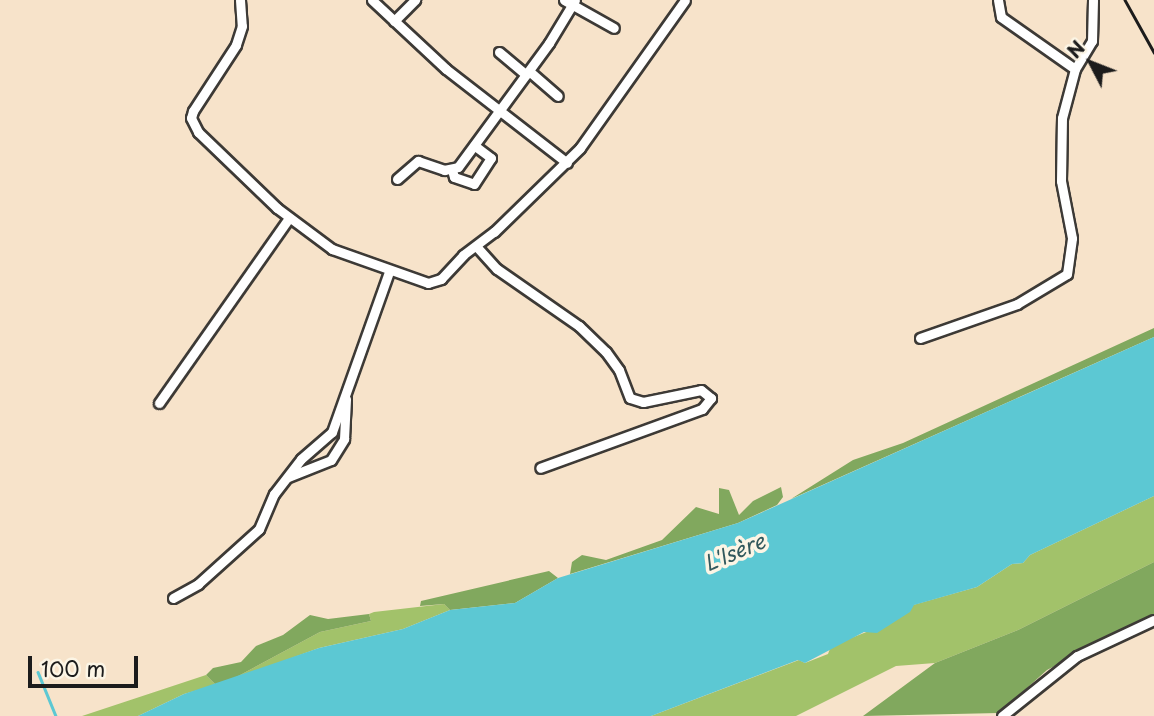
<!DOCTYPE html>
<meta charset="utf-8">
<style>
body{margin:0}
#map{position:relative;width:1154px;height:716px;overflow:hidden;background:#f7e3ca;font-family:"Playpen Sans",sans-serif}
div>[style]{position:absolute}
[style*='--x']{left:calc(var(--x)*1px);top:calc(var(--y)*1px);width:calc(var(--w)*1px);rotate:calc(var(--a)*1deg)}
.green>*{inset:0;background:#a2c26a}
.forest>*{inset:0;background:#81a85e}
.water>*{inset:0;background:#5cc8d3}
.stream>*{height:2.5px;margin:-1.25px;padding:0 1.25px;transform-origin:1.25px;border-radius:1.25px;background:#5cc8d3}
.roads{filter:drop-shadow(2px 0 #3d3a36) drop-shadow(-2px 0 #3d3a36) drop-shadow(0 2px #3d3a36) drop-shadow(0 -2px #3d3a36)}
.street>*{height:9px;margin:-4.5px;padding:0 4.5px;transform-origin:4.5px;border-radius:4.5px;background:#fff}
.rail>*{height:2.5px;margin:-1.25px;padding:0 1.25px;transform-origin:1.25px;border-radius:1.25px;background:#1c1c1c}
span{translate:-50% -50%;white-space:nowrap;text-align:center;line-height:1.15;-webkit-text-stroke:7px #fcf5e5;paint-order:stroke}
.water-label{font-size:21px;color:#32585c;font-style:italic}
.north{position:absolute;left:1056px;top:28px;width:70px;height:70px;-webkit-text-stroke:5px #fcf5e5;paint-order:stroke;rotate:312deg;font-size:19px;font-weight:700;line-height:28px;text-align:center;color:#1c1c1c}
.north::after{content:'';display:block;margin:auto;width:24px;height:32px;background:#1c1c1c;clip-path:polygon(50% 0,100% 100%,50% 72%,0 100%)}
.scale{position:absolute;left:28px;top:656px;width:110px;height:32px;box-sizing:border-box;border:4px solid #1c1c1c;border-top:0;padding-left:9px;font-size:21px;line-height:24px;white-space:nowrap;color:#1c1c1c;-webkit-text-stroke:5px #fcf5e5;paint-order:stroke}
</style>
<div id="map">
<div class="green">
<div style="clip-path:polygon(1154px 496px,1154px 562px,1018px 630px,935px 663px,896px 666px,796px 716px,651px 716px,799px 660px,805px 663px,828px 654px,831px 646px,869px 631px,913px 605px,977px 587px,1012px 564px,1023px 563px,1030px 555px)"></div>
<div style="clip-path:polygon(444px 604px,450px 610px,403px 629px,319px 648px,229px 681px,320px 632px,371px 621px,369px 614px,374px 612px)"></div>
<div style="clip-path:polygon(206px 675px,216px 685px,184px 694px,138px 716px,82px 716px)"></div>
</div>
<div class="forest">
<div style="clip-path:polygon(1154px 328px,1154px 337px,791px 499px,853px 460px,903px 443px)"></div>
<div style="clip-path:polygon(781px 487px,783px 497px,777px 505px,738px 523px,570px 574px,572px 562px,582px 555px,606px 560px,662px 540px,696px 507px,719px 514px,719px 488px,729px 490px,739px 515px,753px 501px)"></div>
<div style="clip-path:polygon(1154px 562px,1154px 614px,1047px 670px,999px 713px,863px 716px,935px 663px,1018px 630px)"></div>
<div style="clip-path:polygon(549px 571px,558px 578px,515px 603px,450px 610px,444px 604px,420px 606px,421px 601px)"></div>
<div style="clip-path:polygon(369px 614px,371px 621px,320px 632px,229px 681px,216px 685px,206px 675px,213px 668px,241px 662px,256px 646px,283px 635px,310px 615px,328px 619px)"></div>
</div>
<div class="water">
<div style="clip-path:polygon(1154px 337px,1154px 496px,1030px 555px,1023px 563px,1012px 564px,977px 587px,914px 605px,910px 612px,877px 633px,864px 632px,805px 663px,798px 660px,651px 716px,138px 716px,184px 694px,319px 648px,403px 629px,450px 610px,515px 603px,558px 578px,738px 523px)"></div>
</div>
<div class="stream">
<div style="--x:38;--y:672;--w:48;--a:67.8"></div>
</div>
<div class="roads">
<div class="street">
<div style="--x:240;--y:0;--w:26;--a:86"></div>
<div style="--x:242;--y:26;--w:20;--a:108"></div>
<div style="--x:236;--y:45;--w:79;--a:123.1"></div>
<div style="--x:193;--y:111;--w:7;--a:106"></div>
<div style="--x:191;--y:118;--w:16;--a:63"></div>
<div style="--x:198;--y:132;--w:110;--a:43.9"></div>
<div style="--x:277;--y:208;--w:69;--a:36.7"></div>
<div style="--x:332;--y:249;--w:102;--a:19.5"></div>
<div style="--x:428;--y:283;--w:14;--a:-17"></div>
<div style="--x:441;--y:279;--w:33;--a:-47"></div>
<div style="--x:463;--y:255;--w:39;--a:-37"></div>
<div style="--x:494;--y:232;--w:120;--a:-44.3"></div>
<div style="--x:580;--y:148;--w:181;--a:-54.6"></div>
<div style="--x:372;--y:0;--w:101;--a:43"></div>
<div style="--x:446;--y:69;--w:153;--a:37.8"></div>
<div style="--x:564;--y:0;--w:57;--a:29.2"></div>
<div style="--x:998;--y:0;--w:17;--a:80"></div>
<div style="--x:1001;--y:17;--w:90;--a:35.1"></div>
<div style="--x:394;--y:21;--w:30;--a:-45"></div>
<div style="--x:499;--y:52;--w:35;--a:40"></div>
<div style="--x:529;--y:71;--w:38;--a:41"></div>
<div style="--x:452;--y:170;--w:7;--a:74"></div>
<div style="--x:454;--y:177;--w:21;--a:19"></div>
<div style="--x:474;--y:184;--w:31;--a:-57"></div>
<div style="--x:491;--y:158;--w:21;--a:-143"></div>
<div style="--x:397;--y:179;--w:28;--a:-41"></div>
<div style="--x:418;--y:161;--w:28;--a:19"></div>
<div style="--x:444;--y:170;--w:14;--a:-12"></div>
<div style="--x:458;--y:167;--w:154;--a:-53.7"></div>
<div style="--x:549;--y:43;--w:50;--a:-58.8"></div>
<div style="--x:476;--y:246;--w:31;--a:48"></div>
<div style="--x:497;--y:269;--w:100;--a:34.8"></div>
<div style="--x:579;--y:326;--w:37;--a:44"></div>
<div style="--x:606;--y:352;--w:22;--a:54"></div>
<div style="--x:619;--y:370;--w:30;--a:69"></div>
<div style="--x:630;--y:398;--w:14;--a:17"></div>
<div style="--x:643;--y:402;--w:59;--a:-11.7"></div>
<div style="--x:701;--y:390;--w:13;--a:39"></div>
<div style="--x:711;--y:398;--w:14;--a:129"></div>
<div style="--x:702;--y:409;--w:172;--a:160"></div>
<div style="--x:920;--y:338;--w:103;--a:-19.3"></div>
<div style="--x:1017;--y:304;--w:58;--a:-31"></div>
<div style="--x:1067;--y:274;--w:36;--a:-82"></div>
<div style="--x:1072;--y:238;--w:58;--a:-100.9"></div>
<div style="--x:1061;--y:181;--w:63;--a:-89.1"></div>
<div style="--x:1062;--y:118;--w:51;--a:-75.1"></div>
<div style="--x:1075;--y:69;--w:33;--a:-59"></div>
<div style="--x:1092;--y:41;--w:41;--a:-88.6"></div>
<div style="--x:159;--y:403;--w:226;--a:-54.9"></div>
<div style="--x:288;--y:477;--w:46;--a:-21.6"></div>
<div style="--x:331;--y:460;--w:25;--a:-58"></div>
<div style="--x:344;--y:439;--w:40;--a:-87.1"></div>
<div style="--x:173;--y:598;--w:29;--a:-29"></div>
<div style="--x:198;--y:584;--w:82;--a:-42"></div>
<div style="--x:259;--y:529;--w:38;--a:-67"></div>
<div style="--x:274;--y:494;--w:44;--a:-52.4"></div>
<div style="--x:301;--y:459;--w:41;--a:-41.1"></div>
<div style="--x:332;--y:432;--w:170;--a:-70.4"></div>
<div style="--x:1002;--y:716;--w:96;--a:-38.7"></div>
<div style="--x:1077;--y:656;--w:85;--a:-25.1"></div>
</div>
</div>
<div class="rail">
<div style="--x:1125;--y:0;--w:60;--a:60.9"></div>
</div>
<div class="water-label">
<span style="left:734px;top:551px;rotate:-23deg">L'Isère</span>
</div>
<div class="north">N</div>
<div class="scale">100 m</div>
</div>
